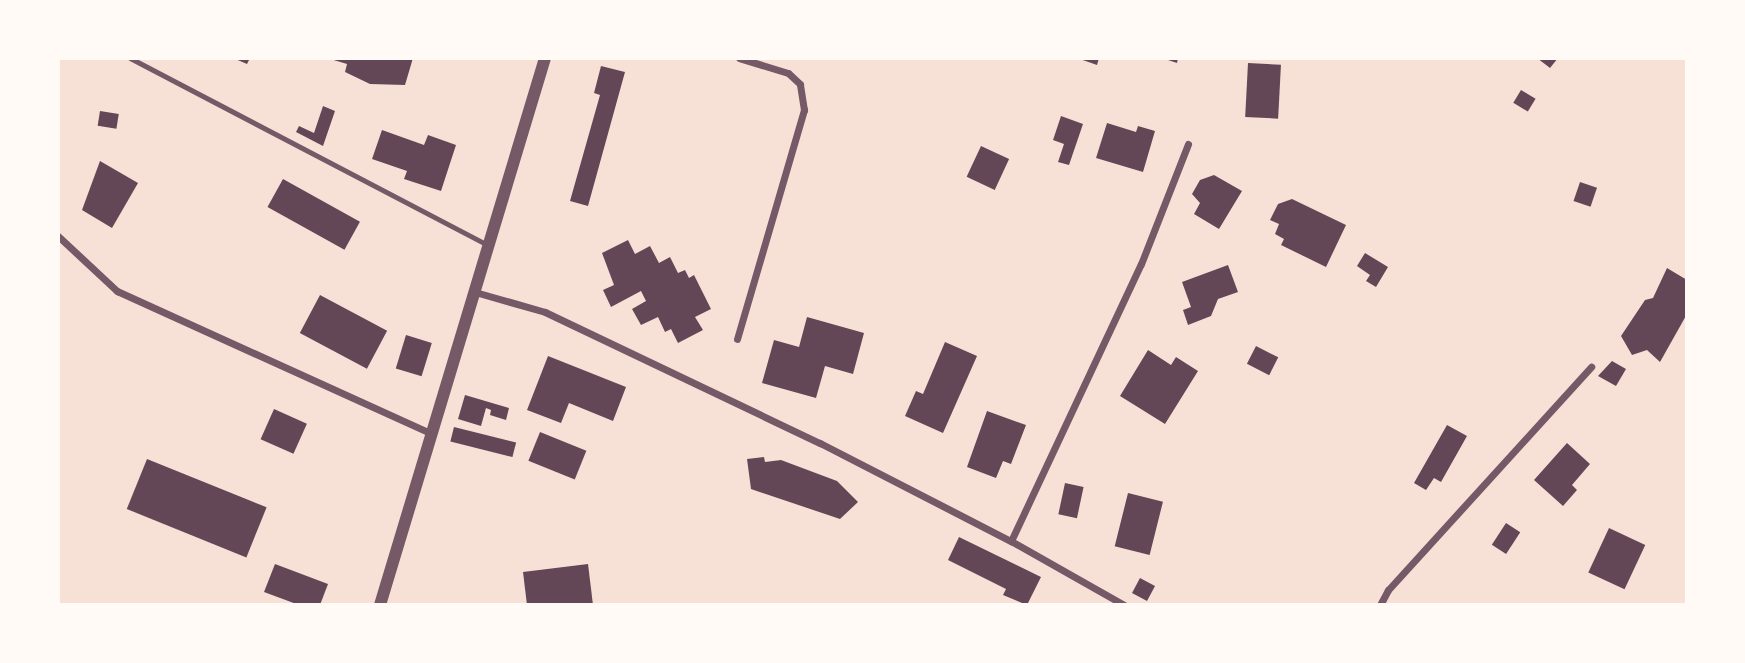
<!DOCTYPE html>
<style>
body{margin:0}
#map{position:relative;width:1745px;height:663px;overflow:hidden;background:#f7e1d7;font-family:"PT Sans",sans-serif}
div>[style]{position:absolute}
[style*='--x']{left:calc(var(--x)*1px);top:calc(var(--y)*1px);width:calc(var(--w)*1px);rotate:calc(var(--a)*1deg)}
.building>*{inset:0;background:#644757;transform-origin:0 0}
.service>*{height:5px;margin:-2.5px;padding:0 2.5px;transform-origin:2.5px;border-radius:2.5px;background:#755966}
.minor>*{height:7px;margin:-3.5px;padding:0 3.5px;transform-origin:3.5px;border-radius:3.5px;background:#755966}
.tertiary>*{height:12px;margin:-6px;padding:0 6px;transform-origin:6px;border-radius:6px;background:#755966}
span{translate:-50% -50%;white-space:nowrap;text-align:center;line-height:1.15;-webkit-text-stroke:5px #fffaf5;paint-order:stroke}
.frame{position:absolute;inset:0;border:60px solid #fffaf5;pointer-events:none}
</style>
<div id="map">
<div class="building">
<div style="clip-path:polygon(233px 58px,250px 58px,247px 64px)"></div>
<div style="clip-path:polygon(327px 58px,413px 58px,405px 85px,370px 84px,345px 72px,347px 64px)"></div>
<div style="clip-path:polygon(1077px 58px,1099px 58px,1097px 65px)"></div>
<div style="clip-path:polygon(1162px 58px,1178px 58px,1177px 63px)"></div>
<div style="clip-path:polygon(1537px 58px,1558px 58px,1550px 68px)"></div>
<div style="left:1248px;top:63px;width:33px;height:54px;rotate:3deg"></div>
<div style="clip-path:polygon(601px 66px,625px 72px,588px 206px,570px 201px,600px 95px,594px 93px)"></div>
<div style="left:1521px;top:90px;width:17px;height:15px;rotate:31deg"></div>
<div style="clip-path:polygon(323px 106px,335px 111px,323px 146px,296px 132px,299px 126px,314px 133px)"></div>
<div style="left:100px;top:111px;width:19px;height:15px;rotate:9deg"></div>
<div style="clip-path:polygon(1061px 116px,1083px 124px,1069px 165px,1058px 162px,1064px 144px,1053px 140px)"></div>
<div style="clip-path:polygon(1107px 123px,1136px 132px,1138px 126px,1155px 131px,1143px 172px,1096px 158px)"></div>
<div style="clip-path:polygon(382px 130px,424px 145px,428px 135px,456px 145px,441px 191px,404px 179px,407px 171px,372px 159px)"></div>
<div style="left:981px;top:146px;width:31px;height:34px;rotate:25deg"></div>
<div style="clip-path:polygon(100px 161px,138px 183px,112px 228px,82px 210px)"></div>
<div style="clip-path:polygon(1214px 175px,1242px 191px,1219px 229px,1194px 214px,1200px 203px,1192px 194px,1200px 180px)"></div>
<div style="left:283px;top:179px;width:88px;height:32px;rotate:29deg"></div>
<div style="left:1580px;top:182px;width:18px;height:20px;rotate:19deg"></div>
<div style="clip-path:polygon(1292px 199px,1346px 225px,1326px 267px,1281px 245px,1284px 239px,1275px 234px,1279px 224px,1270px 220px,1278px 204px)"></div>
<div style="clip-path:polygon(628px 240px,635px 254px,650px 246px,659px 263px,670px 257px,678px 273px,685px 270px,689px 278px,694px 275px,711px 309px,695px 317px,703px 330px,678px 343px,671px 329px,665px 332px,658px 317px,641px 325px,632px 309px,646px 301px,641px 291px,611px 307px,603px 290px,614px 285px,602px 253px)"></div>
<div style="clip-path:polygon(1365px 253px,1388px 267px,1376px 287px,1366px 281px,1370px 275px,1357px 266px)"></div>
<div style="clip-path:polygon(1228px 265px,1238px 292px,1218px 299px,1211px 316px,1188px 325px,1183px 310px,1191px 307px,1182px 282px)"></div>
<div style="clip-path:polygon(1667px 268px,1687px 280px,1687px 314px,1660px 362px,1647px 350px,1632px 355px,1621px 336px,1645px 300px,1653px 298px)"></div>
<div style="left:320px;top:295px;width:76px;height:43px;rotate:28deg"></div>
<div style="clip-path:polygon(807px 317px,864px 333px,853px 374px,825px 366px,816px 398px,762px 383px,774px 340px,799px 347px)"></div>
<div style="left:406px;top:335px;width:27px;height:35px;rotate:17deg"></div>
<div style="clip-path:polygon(945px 342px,977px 356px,943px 433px,905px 416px,916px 391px,923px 394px)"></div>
<div style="left:1256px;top:346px;width:25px;height:20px;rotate:27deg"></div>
<div style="clip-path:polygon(1148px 350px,1171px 365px,1176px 357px,1198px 371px,1165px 424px,1120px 396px)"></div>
<div style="clip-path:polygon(548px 356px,626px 387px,613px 421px,569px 403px,561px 423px,527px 410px)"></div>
<div style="clip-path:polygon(1612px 361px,1626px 369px,1616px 386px,1598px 376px)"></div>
<div style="clip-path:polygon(465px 395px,509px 408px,506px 420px,490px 415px,491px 410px,486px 408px,481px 426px,458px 419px)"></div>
<div style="left:274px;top:409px;width:36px;height:33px;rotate:24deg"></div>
<div style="clip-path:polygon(987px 411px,1026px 425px,1011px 464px,1003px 461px,996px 478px,967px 467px)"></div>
<div style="clip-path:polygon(1447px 425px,1467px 436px,1441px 482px,1434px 478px,1426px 490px,1414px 483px)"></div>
<div style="left:454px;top:427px;width:64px;height:15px;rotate:14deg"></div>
<div style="left:540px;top:432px;width:50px;height:31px;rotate:22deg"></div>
<div style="clip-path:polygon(1567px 443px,1590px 464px,1572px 485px,1577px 490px,1563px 506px,1534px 480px)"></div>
<div style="clip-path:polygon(764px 457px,765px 462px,781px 460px,837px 481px,858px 502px,840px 519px,751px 489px,747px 459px)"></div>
<div style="left:147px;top:459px;width:129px;height:54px;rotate:22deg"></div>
<div style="left:1065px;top:483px;width:19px;height:32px;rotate:12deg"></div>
<div style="left:1128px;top:493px;width:36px;height:55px;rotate:14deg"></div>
<div style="left:1506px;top:523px;width:17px;height:26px;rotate:33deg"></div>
<div style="left:1609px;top:528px;width:40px;height:49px;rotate:25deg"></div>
<div style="clip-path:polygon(959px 537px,1041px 577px,1027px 605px,1003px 595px,1006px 589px,948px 560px)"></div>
<div style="clip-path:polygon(275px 564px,328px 584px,320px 605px,299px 605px,264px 592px)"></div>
<div style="clip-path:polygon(588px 564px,593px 605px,527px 605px,523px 572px)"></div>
<div style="left:1140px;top:578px;width:17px;height:17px;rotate:28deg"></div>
</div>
<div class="service">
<div style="--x:130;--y:58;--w:405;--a:27.6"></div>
</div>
<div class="minor">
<div style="--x:58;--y:236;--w:81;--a:43"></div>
<div style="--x:117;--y:291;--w:346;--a:24.4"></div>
<div style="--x:475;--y:292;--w:73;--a:15.9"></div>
<div style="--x:545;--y:312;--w:305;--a:25.5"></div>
<div style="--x:820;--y:443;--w:215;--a:27.2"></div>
<div style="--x:1011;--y:541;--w:130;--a:29.5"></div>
<div style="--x:737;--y:339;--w:239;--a:-73.7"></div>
<div style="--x:804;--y:110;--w:26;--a:-99"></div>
<div style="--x:800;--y:84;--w:16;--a:-137"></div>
<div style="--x:788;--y:73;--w:51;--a:-163"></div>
<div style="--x:1011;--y:541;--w:306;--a:-64.9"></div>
<div style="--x:1141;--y:264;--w:129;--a:-68.6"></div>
<div style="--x:1380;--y:605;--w:17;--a:-62"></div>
<div style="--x:1388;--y:590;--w:302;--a:-47.7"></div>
</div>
<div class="tertiary">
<div style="--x:380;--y:605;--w:571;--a:-73.21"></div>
</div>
<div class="frame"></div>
</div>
